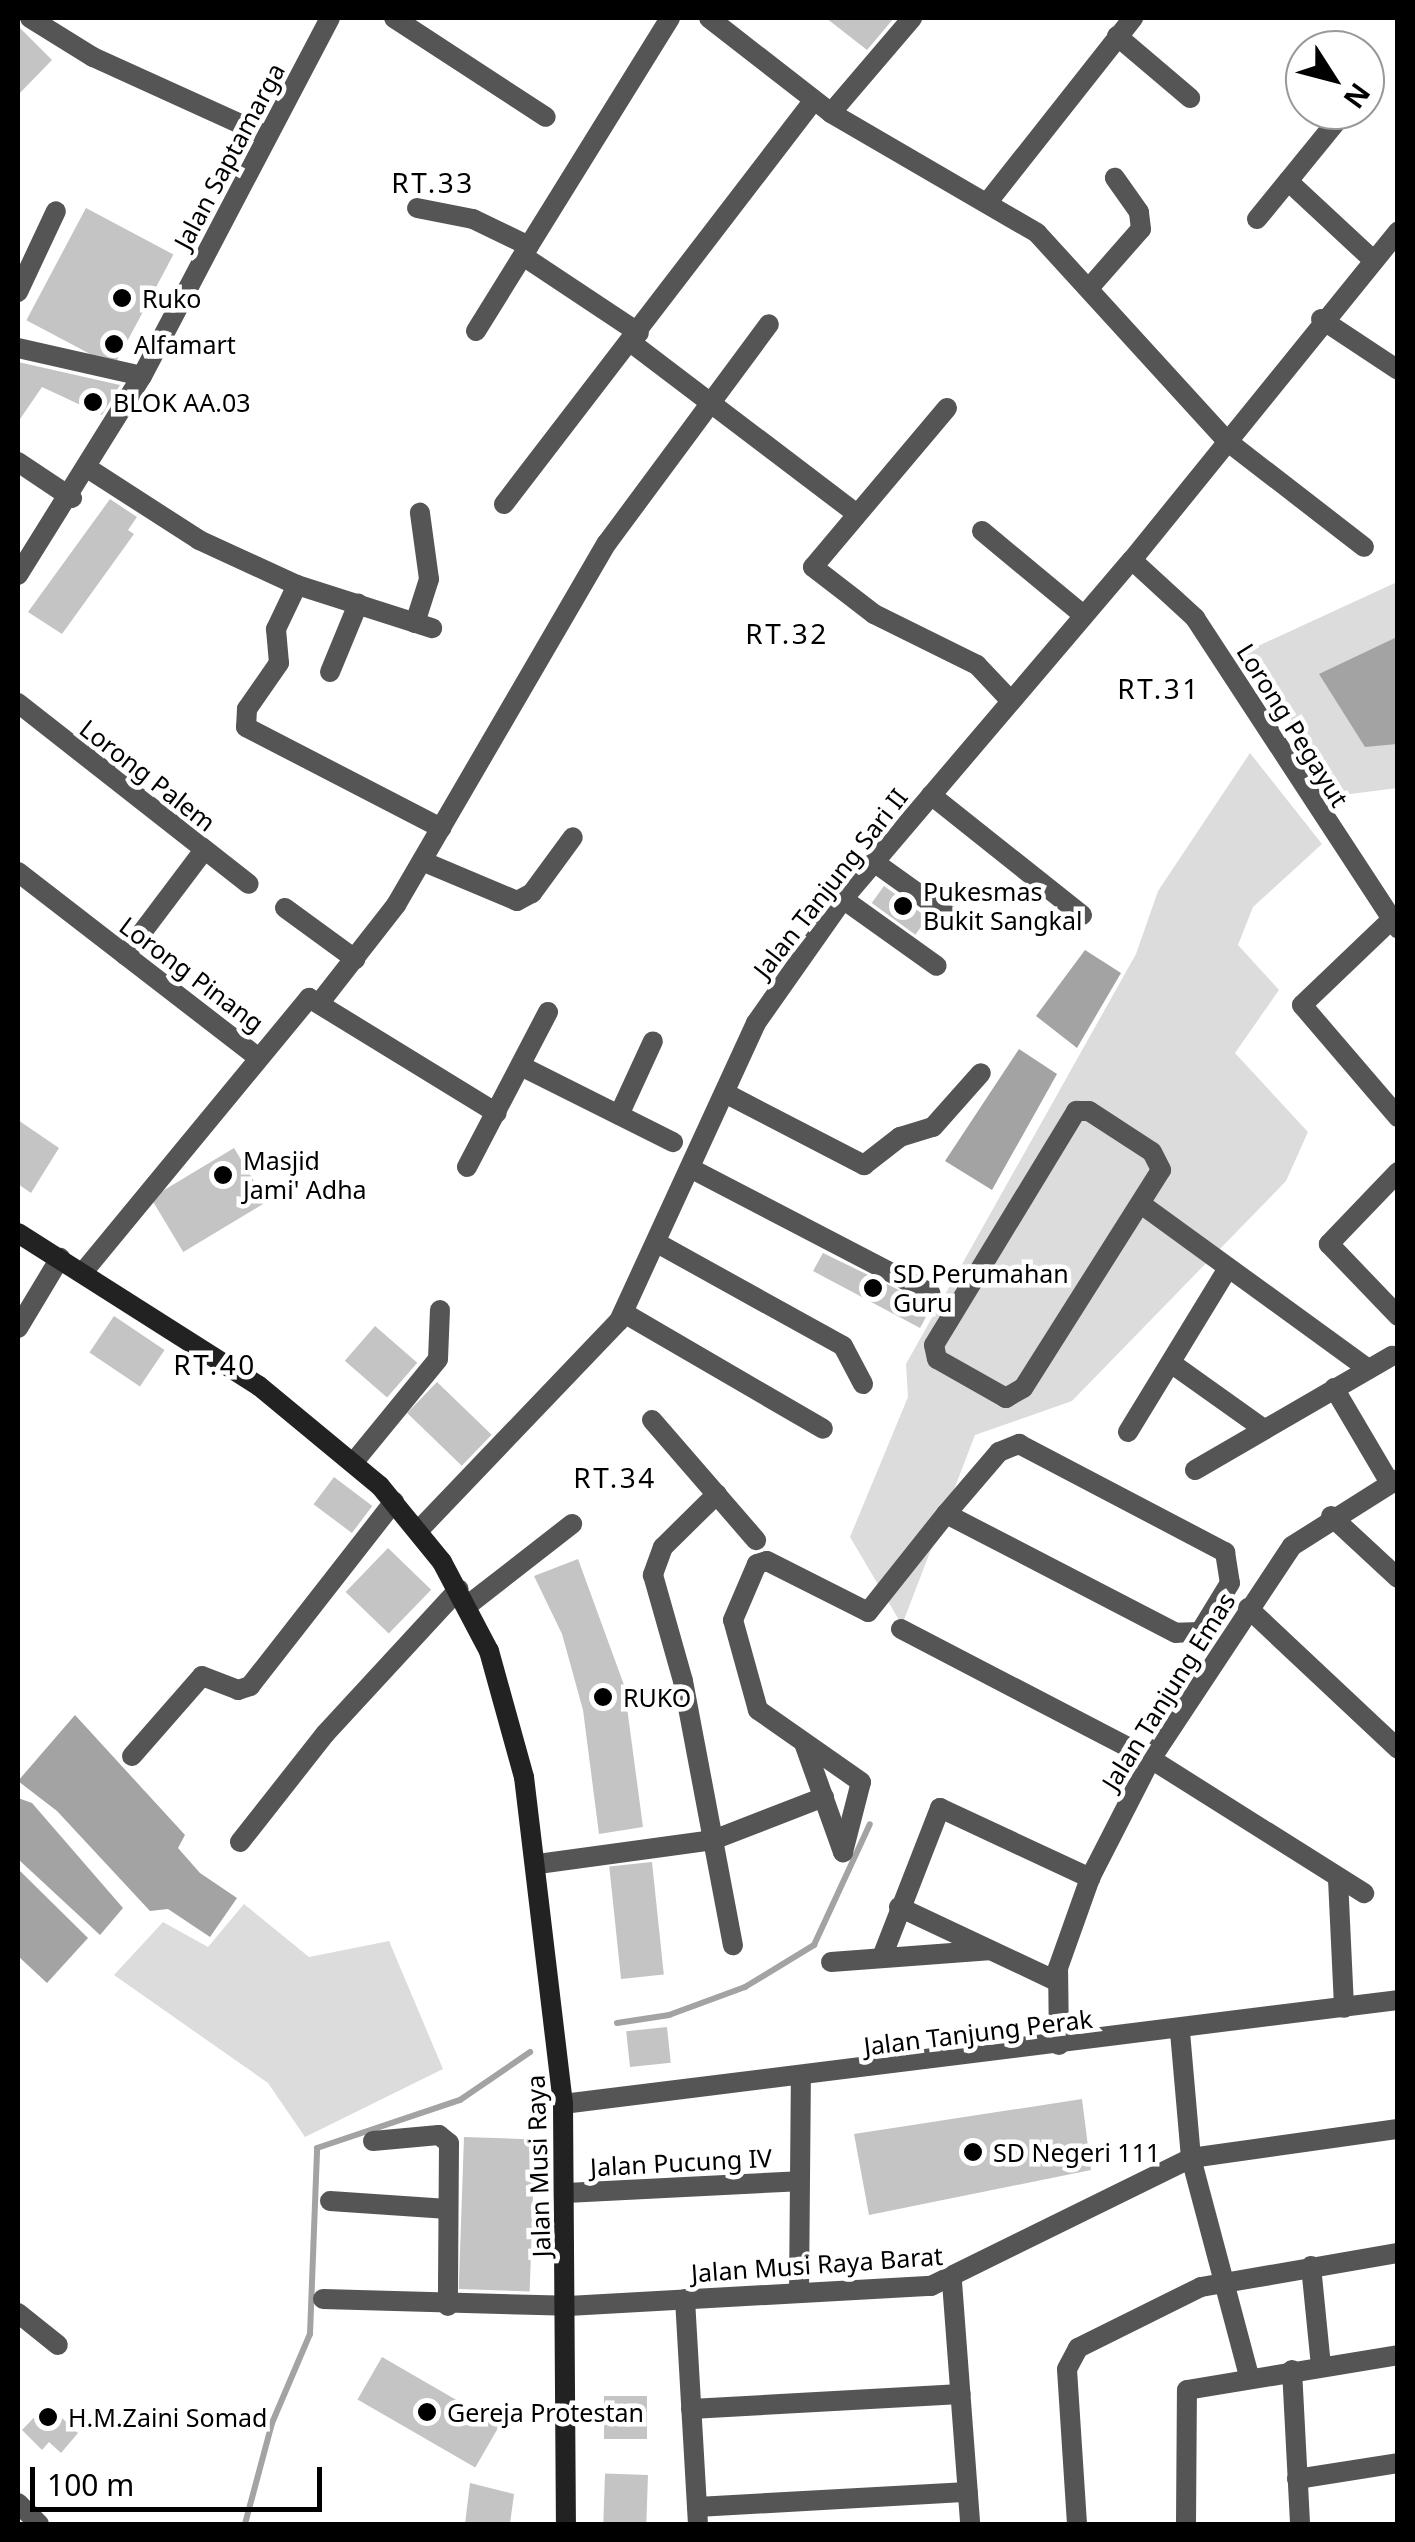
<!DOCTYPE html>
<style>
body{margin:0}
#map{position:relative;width:1415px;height:2542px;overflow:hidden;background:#fff;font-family:"Noto Sans",sans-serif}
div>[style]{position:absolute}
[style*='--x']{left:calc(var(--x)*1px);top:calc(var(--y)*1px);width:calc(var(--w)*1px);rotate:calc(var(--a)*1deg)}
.green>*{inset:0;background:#dcdcdc}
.water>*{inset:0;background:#a3a3a3}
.stream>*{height:6px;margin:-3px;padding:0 3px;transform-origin:3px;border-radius:3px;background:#a3a3a3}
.building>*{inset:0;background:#c4c4c4;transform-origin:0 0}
.street>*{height:20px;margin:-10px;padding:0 10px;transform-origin:10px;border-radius:10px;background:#555}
.secondary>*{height:20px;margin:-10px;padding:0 10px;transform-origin:10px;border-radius:10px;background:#222}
.dots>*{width:28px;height:28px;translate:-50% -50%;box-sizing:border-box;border:5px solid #fff;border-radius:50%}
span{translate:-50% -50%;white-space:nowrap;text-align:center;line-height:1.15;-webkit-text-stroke:9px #fff;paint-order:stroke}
.street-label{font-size:25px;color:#000}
.poi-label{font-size:25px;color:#000}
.left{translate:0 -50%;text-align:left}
.neighbourhood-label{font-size:28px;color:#000;letter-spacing:2.5px}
.frame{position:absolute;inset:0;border:20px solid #000;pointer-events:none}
.north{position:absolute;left:1285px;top:30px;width:100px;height:100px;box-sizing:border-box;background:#fff;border:2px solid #999;border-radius:50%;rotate:126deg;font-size:28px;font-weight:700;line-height:40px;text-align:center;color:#000}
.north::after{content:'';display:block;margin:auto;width:35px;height:45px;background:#000;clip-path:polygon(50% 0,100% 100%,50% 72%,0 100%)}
.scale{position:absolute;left:30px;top:2467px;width:292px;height:45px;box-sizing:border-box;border:5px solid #000;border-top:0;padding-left:12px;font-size:30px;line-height:35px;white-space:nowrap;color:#000;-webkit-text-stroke:8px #fff;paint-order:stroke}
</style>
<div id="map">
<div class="green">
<div style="clip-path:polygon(1397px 582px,1397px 788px,1343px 795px,1245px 652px)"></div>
<div style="clip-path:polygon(1250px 753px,1322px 844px,1253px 907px,1238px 945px,1279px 990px,1235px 1053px,1308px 1132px,1286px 1181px,1072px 1401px,975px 1435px,902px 1625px,850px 1537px,908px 1397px,906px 1364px,1136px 954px,1158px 891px)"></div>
<div style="clip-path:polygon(244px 1904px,309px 1957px,389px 1941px,443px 2069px,305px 2137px,268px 2083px,114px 1975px,163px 1922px,208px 1947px)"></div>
</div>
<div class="water">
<div style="clip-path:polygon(1397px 637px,1397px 744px,1365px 747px,1319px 674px)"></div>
<div style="clip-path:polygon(1085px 950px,1121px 973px,1077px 1048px,1036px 1016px)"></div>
<div style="clip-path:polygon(1019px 1049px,1057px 1074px,992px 1190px,945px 1161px)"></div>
<div style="clip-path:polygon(75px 1715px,185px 1835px,178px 1848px,200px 1873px,237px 1898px,210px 1937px,168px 1909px,150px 1911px,57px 1811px,18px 1781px)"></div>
<div style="clip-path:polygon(18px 1798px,32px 1803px,123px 1908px,100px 1935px,18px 1859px)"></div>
<div style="clip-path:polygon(18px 1869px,88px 1938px,47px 1983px,18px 1956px)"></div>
</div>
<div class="stream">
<div style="--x:617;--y:2023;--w:53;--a:-8.7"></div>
<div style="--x:669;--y:2015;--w:81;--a:-20.2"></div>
<div style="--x:745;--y:1987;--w:81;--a:-31.3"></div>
<div style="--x:814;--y:1945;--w:133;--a:-65.2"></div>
<div style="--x:245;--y:2524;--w:105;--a:-75"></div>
<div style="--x:272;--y:2423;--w:97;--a:-66.9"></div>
<div style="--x:310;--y:2334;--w:186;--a:-87.8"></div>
<div style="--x:317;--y:2148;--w:151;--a:-18.6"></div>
<div style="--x:460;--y:2100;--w:85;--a:-34.4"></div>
</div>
<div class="building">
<div style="clip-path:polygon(826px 18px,894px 18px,867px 50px)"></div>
<div style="clip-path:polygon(18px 26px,52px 60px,18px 95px)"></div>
<div style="left:86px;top:208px;width:99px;height:127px;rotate:28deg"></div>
<div style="clip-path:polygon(18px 362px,120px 385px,102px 415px,42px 387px,18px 422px)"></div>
<div style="clip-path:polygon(110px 499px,137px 517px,128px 530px,134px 534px,62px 634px,28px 612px)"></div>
<div style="left:884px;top:886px;width:54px;height:21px;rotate:36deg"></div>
<div style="clip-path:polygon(18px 1120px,59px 1148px,31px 1193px,18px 1184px)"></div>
<div style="left:234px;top:1148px;width:63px;height:97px;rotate:59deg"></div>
<div style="clip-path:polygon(823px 1253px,932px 1306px,920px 1328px,813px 1271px)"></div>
<div style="left:114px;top:1316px;width:61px;height:44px;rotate:34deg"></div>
<div style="left:375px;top:1326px;width:56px;height:46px;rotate:41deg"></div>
<div style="left:437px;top:1382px;width:76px;height:43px;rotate:44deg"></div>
<div style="left:334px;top:1477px;width:48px;height:34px;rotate:37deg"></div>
<div style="left:388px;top:1548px;width:60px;height:61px;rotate:44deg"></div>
<div style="clip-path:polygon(578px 1559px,624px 1685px,643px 1827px,599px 1834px,583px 1710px,562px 1634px,534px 1576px)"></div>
<div style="left:652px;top:1862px;width:113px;height:43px;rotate:84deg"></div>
<div style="left:667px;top:2027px;width:36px;height:41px;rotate:84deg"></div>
<div style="clip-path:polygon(1082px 2099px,1091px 2170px,869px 2215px,854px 2134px)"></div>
<div style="left:464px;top:2137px;width:71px;height:152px;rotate:2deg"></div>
<div style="left:382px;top:2357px;width:136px;height:49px;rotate:30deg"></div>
<div style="left:604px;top:2396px;width:43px;height:43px"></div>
<div style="clip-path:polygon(47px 2404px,78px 2433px,61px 2453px,49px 2442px,42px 2450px,22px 2430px)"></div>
<div style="left:648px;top:2475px;width:49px;height:43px;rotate:92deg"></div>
<div style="clip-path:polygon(470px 2483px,514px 2494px,510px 2524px,465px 2524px)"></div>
</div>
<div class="street">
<div style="--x:30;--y:18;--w:74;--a:31.8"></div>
<div style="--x:93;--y:57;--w:191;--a:24.4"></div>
<div style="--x:394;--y:18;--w:181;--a:33.1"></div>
<div style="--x:709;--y:18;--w:155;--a:37.9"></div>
<div style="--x:831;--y:113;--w:238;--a:30.2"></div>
<div style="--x:1037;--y:233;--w:282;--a:47.6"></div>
<div style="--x:1227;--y:441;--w:173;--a:37.7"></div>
<div style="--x:1117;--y:36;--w:96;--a:40.3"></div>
<div style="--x:831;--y:113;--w:125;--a:-49.5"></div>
<div style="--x:1288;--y:181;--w:115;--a:42.9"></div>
<div style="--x:987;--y:203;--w:236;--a:-51.7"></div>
<div style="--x:417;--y:208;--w:57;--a:11.1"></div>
<div style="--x:473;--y:219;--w:62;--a:25.7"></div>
<div style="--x:1257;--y:219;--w:125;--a:-50.8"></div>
<div style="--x:523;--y:256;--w:139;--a:33.6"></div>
<div style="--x:1090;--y:287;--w:77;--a:-48.7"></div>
<div style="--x:1141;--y:229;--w:17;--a:-97"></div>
<div style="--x:1139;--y:212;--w:42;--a:-125.2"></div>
<div style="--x:18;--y:292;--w:89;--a:-64.9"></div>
<div style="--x:1321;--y:319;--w:92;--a:33.5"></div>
<div style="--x:476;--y:331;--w:368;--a:-58.2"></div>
<div style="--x:633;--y:344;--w:281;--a:37.2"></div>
<div style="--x:18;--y:348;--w:127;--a:12.7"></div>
<div style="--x:947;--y:408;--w:208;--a:130.1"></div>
<div style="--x:813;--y:567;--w:77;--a:37.6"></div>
<div style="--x:874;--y:614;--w:115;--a:26.3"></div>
<div style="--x:977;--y:665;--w:48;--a:46.7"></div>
<div style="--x:18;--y:462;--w:65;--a:33.7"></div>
<div style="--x:89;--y:469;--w:131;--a:32.8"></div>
<div style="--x:199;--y:540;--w:108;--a:24.7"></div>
<div style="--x:297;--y:585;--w:142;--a:17.7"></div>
<div style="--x:504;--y:504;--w:509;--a:-52.5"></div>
<div style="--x:982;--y:531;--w:131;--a:39.7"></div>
<div style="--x:1132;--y:560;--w:86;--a:42.6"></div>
<div style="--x:1195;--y:618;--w:371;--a:56.8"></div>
<div style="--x:18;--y:575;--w:234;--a:-58.1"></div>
<div style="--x:142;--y:376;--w:404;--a:-62.3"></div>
<div style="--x:297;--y:585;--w:49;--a:115.5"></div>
<div style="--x:276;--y:629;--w:34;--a:85"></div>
<div style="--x:279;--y:663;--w:56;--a:124.8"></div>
<div style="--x:247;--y:709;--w:18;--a:93"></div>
<div style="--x:246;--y:727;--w:220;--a:27.4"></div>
<div style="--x:415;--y:623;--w:46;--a:-72.3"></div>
<div style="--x:429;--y:579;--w:67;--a:-97.8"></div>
<div style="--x:330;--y:672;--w:74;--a:-67.6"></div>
<div style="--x:18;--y:703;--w:293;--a:38.1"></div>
<div style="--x:931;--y:795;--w:193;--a:38.5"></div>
<div style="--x:422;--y:861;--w:103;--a:22.8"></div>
<div style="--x:517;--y:901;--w:17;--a:-28"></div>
<div style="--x:532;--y:893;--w:69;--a:-53.8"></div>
<div style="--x:874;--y:862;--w:100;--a:35.6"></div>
<div style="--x:18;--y:872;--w:304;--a:37.7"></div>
<div style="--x:843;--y:899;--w:115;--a:35.5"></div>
<div style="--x:285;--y:908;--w:87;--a:36.1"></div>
<div style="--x:1391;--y:920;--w:123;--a:136.3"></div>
<div style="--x:1302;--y:1005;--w:148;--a:49.4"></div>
<div style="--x:125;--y:955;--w:131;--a:-53"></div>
<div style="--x:321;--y:1001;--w:122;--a:-52"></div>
<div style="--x:396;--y:905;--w:419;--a:-59.8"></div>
<div style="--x:607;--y:543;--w:272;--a:-53.5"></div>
<div style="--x:521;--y:1066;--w:170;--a:26.6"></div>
<div style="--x:725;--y:1093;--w:157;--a:27.4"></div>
<div style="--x:864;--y:1165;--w:46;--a:-37.9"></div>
<div style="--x:900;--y:1137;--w:34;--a:-17"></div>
<div style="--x:933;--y:1127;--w:72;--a:-48.4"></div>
<div style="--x:1076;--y:1111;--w:13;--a:0"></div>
<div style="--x:1089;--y:1111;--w:75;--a:33.1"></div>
<div style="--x:1152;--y:1152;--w:20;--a:63"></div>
<div style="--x:1161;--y:1170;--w:258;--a:122.3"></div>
<div style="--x:1023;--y:1388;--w:20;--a:150"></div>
<div style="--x:1006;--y:1398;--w:79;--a:-150.5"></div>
<div style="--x:937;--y:1359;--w:14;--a:-102"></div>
<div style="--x:934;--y:1345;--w:274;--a:-58.7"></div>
<div style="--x:619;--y:1115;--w:81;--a:-65.3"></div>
<div style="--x:467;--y:1167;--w:175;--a:-62.4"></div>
<div style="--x:690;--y:1168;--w:271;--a:27.5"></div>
<div style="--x:1398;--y:1172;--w:100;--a:133.8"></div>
<div style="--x:1329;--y:1244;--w:100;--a:46.2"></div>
<div style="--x:1141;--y:1204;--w:281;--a:36"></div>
<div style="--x:659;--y:1244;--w:210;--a:29"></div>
<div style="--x:843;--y:1346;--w:43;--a:62.2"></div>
<div style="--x:84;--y:1271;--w:354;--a:-50.5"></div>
<div style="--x:309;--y:998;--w:220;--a:31.5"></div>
<div style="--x:624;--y:1313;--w:230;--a:30.2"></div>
<div style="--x:18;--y:1328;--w:82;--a:-59"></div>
<div style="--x:1171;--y:1363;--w:114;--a:35.4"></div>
<div style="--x:1334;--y:1388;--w:110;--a:59.5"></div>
<div style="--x:652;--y:1420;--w:159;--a:49.1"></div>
<div style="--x:1128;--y:1432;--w:192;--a:-58.6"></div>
<div style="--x:353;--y:1463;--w:134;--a:-50.7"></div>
<div style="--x:438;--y:1359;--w:49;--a:-87.7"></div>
<div style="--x:1195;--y:1470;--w:228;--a:-30.1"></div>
<div style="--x:717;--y:1494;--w:76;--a:135.5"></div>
<div style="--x:663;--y:1547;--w:30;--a:110"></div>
<div style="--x:653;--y:1575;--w:110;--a:74.2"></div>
<div style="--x:683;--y:1681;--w:269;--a:79.3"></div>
<div style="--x:1331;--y:1516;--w:91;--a:42.8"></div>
<div style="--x:419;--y:1530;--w:289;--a:-46.3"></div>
<div style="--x:619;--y:1321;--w:328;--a:-65.3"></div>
<div style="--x:756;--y:1023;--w:151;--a:-54.9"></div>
<div style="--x:843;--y:899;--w:445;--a:-49.6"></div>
<div style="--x:1132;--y:560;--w:423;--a:-51"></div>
<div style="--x:468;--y:1605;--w:132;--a:-37.9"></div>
<div style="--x:1248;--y:1608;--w:206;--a:43.2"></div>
<div style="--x:901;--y:1629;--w:282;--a:27.5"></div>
<div style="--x:1151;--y:1759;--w:252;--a:32.2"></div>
<div style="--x:805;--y:1746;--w:113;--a:70.3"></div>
<div style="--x:132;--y:1756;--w:106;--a:-48.8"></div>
<div style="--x:202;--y:1676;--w:39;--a:21"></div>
<div style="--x:238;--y:1690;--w:13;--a:-18"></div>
<div style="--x:250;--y:1686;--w:234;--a:-52"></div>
<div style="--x:240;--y:1842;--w:137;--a:-51.8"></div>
<div style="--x:325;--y:1734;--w:197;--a:-47.3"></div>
<div style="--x:843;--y:1852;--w:72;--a:-75.6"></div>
<div style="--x:861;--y:1782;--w:126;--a:-145"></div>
<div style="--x:758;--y:1710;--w:93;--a:-105.5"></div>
<div style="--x:733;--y:1620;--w:61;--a:-66.8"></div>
<div style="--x:757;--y:1564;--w:10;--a:-17"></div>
<div style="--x:767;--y:1561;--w:113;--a:26.8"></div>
<div style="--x:868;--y:1612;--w:125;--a:-51.5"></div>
<div style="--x:946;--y:1514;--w:82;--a:-49.5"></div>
<div style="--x:999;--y:1452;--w:22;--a:-22"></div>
<div style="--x:1019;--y:1444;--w:233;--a:27.7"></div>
<div style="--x:1225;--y:1552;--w:31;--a:81"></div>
<div style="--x:1230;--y:1583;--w:57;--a:121.5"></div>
<div style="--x:1200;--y:1632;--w:24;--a:178"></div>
<div style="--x:1176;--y:1633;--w:259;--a:-152.6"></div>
<div style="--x:538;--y:1864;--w:177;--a:-7.8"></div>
<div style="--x:713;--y:1840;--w:119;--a:-21.2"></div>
<div style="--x:1338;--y:1879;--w:129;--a:87.3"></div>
<div style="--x:899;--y:1907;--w:174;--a:25.2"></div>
<div style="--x:882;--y:1957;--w:160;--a:-68.7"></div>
<div style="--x:940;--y:1808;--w:166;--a:25"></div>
<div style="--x:831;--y:1962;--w:158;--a:-4.3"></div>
<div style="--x:1180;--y:2032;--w:126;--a:85"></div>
<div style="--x:1191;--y:2158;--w:226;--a:75.1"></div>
<div style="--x:1059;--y:2045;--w:77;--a:-90.7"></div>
<div style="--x:1058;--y:1968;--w:96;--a:-70.4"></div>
<div style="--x:1090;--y:1878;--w:134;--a:-62.9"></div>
<div style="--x:1151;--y:1759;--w:255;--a:-56.5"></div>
<div style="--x:1292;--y:1546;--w:125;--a:-32.3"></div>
<div style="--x:563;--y:2104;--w:841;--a:-7.1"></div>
<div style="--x:373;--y:2141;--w:66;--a:-5.2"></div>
<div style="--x:439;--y:2135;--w:13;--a:39"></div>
<div style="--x:449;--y:2143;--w:163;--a:90.4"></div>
<div style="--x:566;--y:2193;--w:233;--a:-2.9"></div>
<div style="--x:330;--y:2201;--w:118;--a:3.9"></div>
<div style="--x:1311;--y:2266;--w:100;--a:84.3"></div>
<div style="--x:952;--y:2282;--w:243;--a:85.7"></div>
<div style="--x:799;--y:2293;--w:213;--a:-89.5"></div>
<div style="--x:323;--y:2299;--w:245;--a:1.6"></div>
<div style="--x:568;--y:2306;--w:364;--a:-3.2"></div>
<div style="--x:931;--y:2286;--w:290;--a:-26.2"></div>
<div style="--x:1191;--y:2158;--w:209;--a:-8"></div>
<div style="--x:685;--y:2299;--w:225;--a:86.7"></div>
<div style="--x:18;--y:2313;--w:51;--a:38.7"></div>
<div style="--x:1292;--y:2370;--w:154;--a:87"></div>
<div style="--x:691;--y:2409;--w:270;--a:-3.2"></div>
<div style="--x:1297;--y:2479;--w:102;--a:-9"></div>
<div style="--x:18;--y:2503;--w:30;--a:45"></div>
<div style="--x:697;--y:2507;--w:271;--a:-3.2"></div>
<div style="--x:1077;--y:2524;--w:155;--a:-93.7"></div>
<div style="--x:1067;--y:2369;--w:24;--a:-62"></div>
<div style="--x:1078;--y:2348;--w:137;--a:-26.4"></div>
<div style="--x:1201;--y:2287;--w:200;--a:-9.8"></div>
<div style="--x:1186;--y:2524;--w:134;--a:-89.6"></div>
<div style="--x:1187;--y:2390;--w:214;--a:-9.4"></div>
</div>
<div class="secondary">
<div style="--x:18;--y:1233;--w:285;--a:32.4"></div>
<div style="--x:259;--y:1386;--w:157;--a:39.6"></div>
<div style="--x:380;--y:1486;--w:98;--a:50.8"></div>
<div style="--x:442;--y:1562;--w:101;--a:62.2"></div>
<div style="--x:489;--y:1651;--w:131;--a:74.5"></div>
<div style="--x:524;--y:1777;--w:329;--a:83.2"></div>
<div style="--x:563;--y:2104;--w:420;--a:89.6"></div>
</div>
<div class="dots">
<div style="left:122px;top:298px;background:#000"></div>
<div style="left:114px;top:344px;background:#000"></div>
<div style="left:93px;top:402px;background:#000"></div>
<div style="left:903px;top:906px;background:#000"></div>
<div style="left:223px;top:1175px;background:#000"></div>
<div style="left:873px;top:1288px;background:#000"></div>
<div style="left:603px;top:1697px;background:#000"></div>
<div style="left:973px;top:2152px;background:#000"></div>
<div style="left:427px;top:2412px;background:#000"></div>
<div style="left:48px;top:2417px;background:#000"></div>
</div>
<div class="street-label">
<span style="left:229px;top:156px;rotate:-62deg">Jalan Saptamarga</span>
<span style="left:1293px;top:725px;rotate:58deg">Lorong Pegayut</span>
<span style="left:148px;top:775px;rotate:38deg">Lorong Palem</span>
<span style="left:830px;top:883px;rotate:-52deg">Jalan Tanjung Sari II</span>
<span style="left:192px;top:974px;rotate:37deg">Lorong Pinang</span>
<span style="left:1168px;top:1691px;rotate:-58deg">Jalan Tanjung Emas</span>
<span style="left:978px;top:2032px;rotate:-7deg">Jalan Tanjung Perak</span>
<span style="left:681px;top:2162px;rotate:-3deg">Jalan Pucung IV</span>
<span style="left:538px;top:2166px;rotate:-92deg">Jalan Musi Raya</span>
<span style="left:817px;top:2264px;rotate:-4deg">Jalan Musi Raya Barat</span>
</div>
<div class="poi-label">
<span class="left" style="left:142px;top:298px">Ruko</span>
<span class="left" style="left:134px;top:344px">Alfamart</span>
<span class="left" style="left:113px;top:402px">BLOK AA.03</span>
<span class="left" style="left:923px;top:906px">Pukesmas<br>Bukit Sangkal</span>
<span class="left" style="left:243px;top:1175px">Masjid<br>Jami' Adha</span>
<span class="left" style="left:893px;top:1288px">SD Perumahan<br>Guru</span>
<span class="left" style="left:623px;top:1697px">RUKO</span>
<span class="left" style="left:993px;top:2152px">SD Negeri 111</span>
<span class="left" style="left:447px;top:2412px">Gereja Protestan</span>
<span class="left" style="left:68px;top:2417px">H.M.Zaini Somad</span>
</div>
<div class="neighbourhood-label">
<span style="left:433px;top:182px">RT.33</span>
<span style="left:787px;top:633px">RT.32</span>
<span style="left:1159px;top:688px">RT.31</span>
<span style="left:215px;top:1364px">RT.40</span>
<span style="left:615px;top:1477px">RT.34</span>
</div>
<div class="frame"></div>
<div class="north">N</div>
<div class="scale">100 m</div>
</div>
